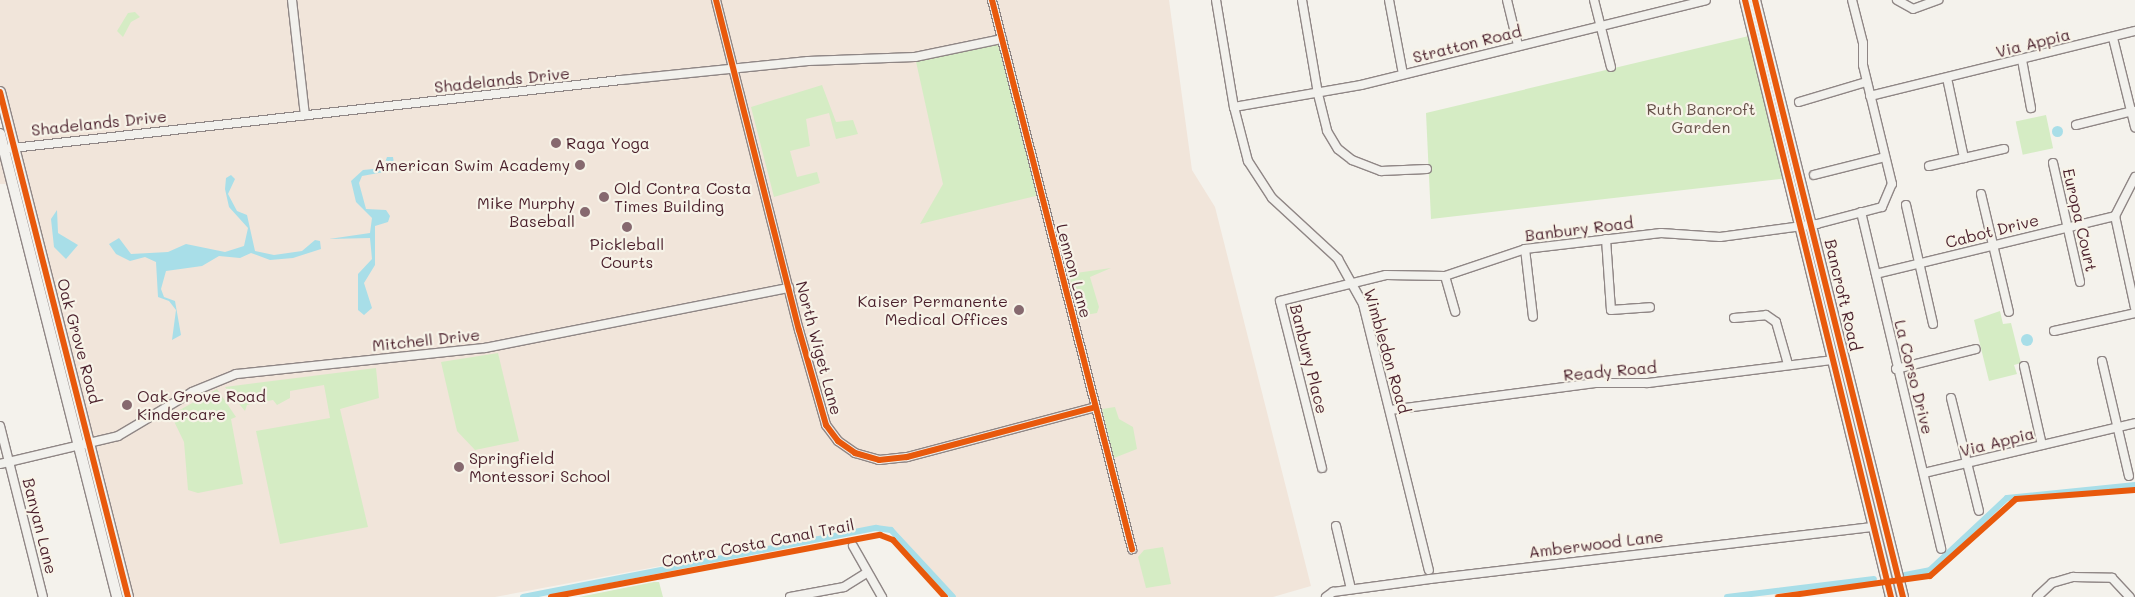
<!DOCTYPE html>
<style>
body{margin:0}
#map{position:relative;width:2135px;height:597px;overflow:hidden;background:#f4f2ec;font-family:Mali,sans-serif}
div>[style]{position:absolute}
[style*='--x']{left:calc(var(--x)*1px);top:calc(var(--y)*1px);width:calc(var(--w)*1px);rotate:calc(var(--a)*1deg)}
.built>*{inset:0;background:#f1e5da}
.green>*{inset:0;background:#d5ecc4;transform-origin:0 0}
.water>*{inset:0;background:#a8dee8}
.round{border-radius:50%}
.canal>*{height:6px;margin:-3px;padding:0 3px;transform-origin:3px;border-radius:3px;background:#a8dee8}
.roads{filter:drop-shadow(1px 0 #8f8685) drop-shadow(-1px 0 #8f8685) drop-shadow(0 1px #8f8685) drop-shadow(0 -1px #8f8685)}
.minor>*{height:8px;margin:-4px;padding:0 4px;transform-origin:4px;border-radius:4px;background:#f2f1ed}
.major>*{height:10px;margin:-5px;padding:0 5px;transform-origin:5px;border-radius:5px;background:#f2f1ed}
.cycleway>*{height:6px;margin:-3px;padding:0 3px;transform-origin:3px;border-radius:3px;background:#e8590c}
.dots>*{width:14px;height:14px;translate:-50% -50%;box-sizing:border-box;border:2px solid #f7f3e8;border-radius:50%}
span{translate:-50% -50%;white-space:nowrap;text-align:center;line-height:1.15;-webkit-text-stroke:4.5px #f7f3e8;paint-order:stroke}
.street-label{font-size:16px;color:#4a1f2b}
.park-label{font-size:16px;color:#665149}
.poi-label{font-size:16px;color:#4a1f2b}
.left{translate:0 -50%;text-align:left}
.right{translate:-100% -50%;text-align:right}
</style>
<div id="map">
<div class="built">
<div style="clip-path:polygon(0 0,1169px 0,1192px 170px,1215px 207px,1311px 586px,1273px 597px,956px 597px,897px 532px,876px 526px,495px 597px,129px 597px,0 92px)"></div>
<div style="clip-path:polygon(0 134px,13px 184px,0 184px)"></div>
</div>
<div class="green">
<div style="clip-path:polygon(135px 12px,140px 17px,131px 22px,123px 37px,117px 31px,128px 13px)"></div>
<div style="clip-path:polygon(1753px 35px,1789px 178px,1431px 219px,1426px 113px)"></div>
<div style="clip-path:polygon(1002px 39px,1040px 195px,920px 224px,943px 184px,915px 57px)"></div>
<div style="clip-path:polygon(822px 85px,836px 122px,853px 120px,858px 134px,836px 139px,829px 113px,806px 119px,810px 146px,790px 151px,797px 177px,817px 172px,820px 183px,774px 197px,751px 107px)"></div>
<div style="left:2046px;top:115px;width:34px;height:31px;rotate:78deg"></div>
<div style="clip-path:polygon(1111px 268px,1090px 277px,1099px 307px,1097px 313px,1079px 316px,1069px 274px)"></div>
<div style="clip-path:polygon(2000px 311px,2003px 324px,2011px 323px,2021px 363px,2014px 365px,2017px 374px,1989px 381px,1974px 320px)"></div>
<div style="clip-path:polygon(498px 353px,519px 441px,475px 450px,457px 431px,441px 362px)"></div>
<div style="clip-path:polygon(376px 368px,379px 398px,340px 409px,368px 527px,280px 544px,256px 431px,330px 418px,324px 385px,290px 391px,290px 398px,277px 405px,273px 400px,247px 405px,245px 411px,225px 387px)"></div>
<div style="clip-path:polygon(217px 389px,236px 417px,231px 419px,243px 484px,198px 493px,188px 490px,184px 442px,171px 415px)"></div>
<div style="clip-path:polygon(1115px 407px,1119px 419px,1133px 427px,1137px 449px,1114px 458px,1102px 409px)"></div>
<div style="clip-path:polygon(1163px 547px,1171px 584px,1146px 588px,1138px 557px,1144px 550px)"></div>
<div style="clip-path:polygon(659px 582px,663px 597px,579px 597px,654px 582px)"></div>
</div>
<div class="water">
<div class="round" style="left:2051.5px;top:125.5px;width:11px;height:11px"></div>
<div style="clip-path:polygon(387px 157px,393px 157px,395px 170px,362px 176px,359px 183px,366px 209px,386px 210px,390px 216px,388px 222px,375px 226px,375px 265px,364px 283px,372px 308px,364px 315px,358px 310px,358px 274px,372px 259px,370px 238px,329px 239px,370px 233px,372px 218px,356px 202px,351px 181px,363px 170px,383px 168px)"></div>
<div style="clip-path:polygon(231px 175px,235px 179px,228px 194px,237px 211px,247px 215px,255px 251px,274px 255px,302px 251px,315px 240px,320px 241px,321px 249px,293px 258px,270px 260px,251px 253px,240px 258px,219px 256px,202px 266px,166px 271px,161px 289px,164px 297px,175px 301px,181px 335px,172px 340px,176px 310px,169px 301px,158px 297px,156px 262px,145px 257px,130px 261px,116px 254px,109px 244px,119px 238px,131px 254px,168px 252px,186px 244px,225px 252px,244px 246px,248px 228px,229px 207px,225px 189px,226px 178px)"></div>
<div style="clip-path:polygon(57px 210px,58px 233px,78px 245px,66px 259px,54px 247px,51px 219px)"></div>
<div class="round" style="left:2021px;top:334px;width:12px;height:12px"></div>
</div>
<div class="canal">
<div style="--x:1905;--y:575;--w:25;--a:-11"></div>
<div style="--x:1930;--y:570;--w:105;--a:-43.1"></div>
<div style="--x:2007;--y:498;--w:129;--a:-5.8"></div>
<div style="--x:523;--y:597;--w:360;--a:-11.1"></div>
<div style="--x:876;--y:528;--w:15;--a:8"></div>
<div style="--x:891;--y:530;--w:91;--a:47.2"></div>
<div style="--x:1727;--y:597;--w:148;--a:-7"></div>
</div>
<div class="roads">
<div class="minor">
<div style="--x:292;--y:0;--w:116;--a:83.6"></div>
<div style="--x:716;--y:0;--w:340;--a:75.9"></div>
<div style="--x:799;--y:330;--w:99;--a:74.1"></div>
<div style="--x:826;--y:425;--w:20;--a:53"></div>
<div style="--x:838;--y:441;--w:21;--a:35"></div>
<div style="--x:855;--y:453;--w:25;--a:16"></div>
<div style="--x:879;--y:460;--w:28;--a:-6"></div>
<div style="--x:907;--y:457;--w:192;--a:-14.8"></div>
<div style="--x:992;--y:0;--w:567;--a:75.69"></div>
<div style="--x:1216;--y:0;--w:109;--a:80.5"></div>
<div style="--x:1234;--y:107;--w:56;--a:75.5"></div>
<div style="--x:1248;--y:161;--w:44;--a:57"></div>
<div style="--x:1272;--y:198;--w:90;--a:42.7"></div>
<div style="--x:1338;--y:259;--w:51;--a:60.9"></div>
<div style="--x:1363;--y:304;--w:274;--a:76.1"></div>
<div style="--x:1302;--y:0;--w:95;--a:80.3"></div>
<div style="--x:1318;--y:94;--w:38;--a:76"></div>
<div style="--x:1327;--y:131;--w:21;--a:59"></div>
<div style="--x:1338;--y:149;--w:18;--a:38"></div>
<div style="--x:1352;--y:160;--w:31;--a:21"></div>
<div style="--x:1381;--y:171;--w:46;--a:-2.5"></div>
<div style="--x:1389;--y:0;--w:75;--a:79.3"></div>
<div style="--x:1507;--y:0;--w:46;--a:76.3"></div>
<div style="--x:1594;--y:0;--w:69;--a:75.8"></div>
<div style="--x:1897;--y:0;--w:18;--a:29"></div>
<div style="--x:1913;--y:9;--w:27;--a:-20"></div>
<div style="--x:2113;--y:38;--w:92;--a:76.1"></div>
<div style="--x:2022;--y:60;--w:49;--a:79.4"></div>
<div style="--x:1947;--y:78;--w:82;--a:78"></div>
<div style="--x:1870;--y:96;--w:273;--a:-13.8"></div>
<div style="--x:1799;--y:102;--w:70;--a:-16.6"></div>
<div style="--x:1234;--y:107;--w:129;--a:-9.8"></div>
<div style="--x:1361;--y:85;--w:355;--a:-13.8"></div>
<div style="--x:2076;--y:125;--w:59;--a:-13.8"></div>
<div style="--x:4;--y:149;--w:621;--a:-6.38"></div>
<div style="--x:621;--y:80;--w:188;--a:-5.8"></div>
<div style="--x:808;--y:61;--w:107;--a:-2.1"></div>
<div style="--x:915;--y:57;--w:89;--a:-11.7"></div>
<div style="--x:2053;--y:163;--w:122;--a:77.2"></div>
<div style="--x:1929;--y:166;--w:77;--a:-12.8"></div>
<div style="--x:1814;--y:175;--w:73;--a:-14.2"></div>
<div style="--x:2135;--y:177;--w:44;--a:117.1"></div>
<div style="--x:2115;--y:216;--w:94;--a:77.7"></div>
<div style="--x:1981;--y:194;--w:121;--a:76.7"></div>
<div style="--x:1906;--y:205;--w:122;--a:77.2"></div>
<div style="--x:1861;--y:212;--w:346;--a:76.6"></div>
<div style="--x:1606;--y:239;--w:71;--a:86"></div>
<div style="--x:1611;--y:310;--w:39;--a:-4"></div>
<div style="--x:1525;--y:249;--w:68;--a:83.3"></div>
<div style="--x:1876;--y:274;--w:246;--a:-13.6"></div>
<div style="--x:1445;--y:276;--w:37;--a:74"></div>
<div style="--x:1734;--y:318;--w:32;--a:-5"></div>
<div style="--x:1766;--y:315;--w:12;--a:35"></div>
<div style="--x:1776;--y:322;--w:44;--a:74.1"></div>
<div style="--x:2054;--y:331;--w:83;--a:-12.5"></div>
<div style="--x:2102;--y:361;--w:118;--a:76.8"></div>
<div style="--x:2024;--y:366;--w:81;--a:77.2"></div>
<div style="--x:1896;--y:369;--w:82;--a:-14"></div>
<div style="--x:1951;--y:398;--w:116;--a:76.1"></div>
<div style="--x:1390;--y:410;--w:207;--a:-7.5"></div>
<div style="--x:1595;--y:383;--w:53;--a:0"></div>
<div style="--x:1648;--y:383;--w:185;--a:-7.1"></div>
<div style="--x:0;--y:426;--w:176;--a:75.9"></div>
<div style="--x:0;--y:464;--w:121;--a:-13.3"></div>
<div style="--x:118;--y:436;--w:86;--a:-30.7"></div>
<div style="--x:192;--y:392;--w:48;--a:-22.2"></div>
<div style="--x:236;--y:374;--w:250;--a:-6"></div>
<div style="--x:485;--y:348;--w:310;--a:-11.2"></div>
<div style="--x:1322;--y:468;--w:172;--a:-104.1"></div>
<div style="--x:1280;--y:301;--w:109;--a:-13.8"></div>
<div style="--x:1386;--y:275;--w:59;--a:1"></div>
<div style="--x:1445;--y:276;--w:84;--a:-18.6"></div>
<div style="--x:1525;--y:249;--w:137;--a:-6.7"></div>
<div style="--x:1661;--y:233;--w:59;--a:3.9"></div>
<div style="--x:1720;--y:237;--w:98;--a:-7.6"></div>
<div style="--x:1817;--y:224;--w:67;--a:-14.7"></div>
<div style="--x:1882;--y:207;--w:25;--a:-67"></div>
<div style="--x:1892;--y:184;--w:122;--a:-103.7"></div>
<div style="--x:1863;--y:65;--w:22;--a:-90"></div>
<div style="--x:1863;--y:43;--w:44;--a:-104.3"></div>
<div style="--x:1924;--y:473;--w:217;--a:-13.3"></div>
<div style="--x:1336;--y:526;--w:65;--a:76.6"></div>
<div style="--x:853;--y:546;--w:59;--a:60.4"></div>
<div style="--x:790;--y:597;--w:55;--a:-10.5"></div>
<div style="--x:844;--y:587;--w:25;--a:-32"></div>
<div style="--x:1326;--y:597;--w:9;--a:-36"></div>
<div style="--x:1333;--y:592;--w:98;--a:-7.6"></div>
<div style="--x:1430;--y:579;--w:445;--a:-6.7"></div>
<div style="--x:2037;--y:597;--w:21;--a:-43"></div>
<div style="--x:2052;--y:583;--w:22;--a:-16"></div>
<div style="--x:2073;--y:577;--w:39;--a:1"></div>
<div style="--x:2112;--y:578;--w:26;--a:47"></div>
</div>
<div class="major">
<div style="--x:1745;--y:0;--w:615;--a:76.26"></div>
<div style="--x:1755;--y:0;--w:615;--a:76.08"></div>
<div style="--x:0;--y:92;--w:521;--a:75.78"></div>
<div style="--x:0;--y:134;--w:478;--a:75.8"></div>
</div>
</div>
<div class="cycleway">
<div style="--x:716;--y:0;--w:340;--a:75.9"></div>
<div style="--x:799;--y:330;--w:99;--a:74.1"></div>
<div style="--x:826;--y:425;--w:20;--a:53"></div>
<div style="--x:838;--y:441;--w:21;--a:35"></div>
<div style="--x:855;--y:453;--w:25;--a:16"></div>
<div style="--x:879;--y:460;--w:28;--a:-6"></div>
<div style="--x:907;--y:457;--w:192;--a:-14.8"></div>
<div style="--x:992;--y:0;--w:567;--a:75.69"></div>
<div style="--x:1745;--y:0;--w:615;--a:76.26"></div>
<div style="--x:1755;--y:0;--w:615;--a:76.08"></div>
<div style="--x:0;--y:92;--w:521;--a:75.78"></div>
<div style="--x:551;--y:597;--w:335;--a:-10.7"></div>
<div style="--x:880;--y:535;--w:14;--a:21"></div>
<div style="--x:893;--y:540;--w:77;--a:47.6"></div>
<div style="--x:1778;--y:597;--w:153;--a:-7.9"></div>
<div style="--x:1930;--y:576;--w:115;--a:-41.8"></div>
<div style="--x:2016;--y:499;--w:119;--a:-4.3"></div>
</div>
<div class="dots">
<div style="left:556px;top:143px;background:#86696f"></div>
<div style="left:580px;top:165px;background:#86696f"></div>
<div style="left:604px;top:197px;background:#86696f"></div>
<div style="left:585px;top:212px;background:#86696f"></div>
<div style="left:627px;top:227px;background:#86696f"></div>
<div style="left:1019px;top:310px;background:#86696f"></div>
<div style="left:127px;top:405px;background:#86696f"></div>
<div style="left:459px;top:467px;background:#86696f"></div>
</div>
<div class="street-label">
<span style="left:2033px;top:43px;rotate:-14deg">Via Appia</span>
<span style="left:1467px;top:44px;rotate:-14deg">Stratton Road</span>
<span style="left:502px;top:80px;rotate:-6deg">Shadelands Drive</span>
<span style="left:99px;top:123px;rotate:-6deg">Shadelands Drive</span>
<span style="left:2080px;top:220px;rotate:77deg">Europa Court</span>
<span style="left:1579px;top:229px;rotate:-7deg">Banbury Road</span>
<span style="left:1992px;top:231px;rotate:-14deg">Cabot Drive</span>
<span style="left:1074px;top:271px;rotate:75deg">Lennon Lane</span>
<span style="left:1843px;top:295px;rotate:77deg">Bancroft Road</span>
<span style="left:426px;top:340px;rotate:-6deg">Mitchell Drive</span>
<span style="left:79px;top:341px;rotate:75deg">Oak Grove Road</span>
<span style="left:819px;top:348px;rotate:75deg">North Wiget Lane</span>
<span style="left:1387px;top:351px;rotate:74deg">Wimbledon Road</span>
<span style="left:1309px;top:359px;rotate:76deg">Banbury Place</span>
<span style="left:1610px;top:371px;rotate:-5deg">Ready Road</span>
<span style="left:1914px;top:377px;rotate:76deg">La Corso Drive</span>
<span style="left:1997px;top:442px;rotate:-14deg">Via Appia</span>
<span style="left:40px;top:526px;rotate:76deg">Banyan Lane</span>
<span style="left:758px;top:543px;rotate:-11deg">Contra Costa Canal Trail</span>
<span style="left:1596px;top:544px;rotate:-7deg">Amberwood Lane</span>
</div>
<div class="park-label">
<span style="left:1701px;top:118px">Ruth Bancroft<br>Garden</span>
</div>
<div class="poi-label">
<span class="left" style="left:566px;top:143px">Raga Yoga</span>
<span class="right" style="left:570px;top:165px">American Swim Academy</span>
<span class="left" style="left:614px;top:197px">Old Contra Costa<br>Times Building</span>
<span class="right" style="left:575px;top:212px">Mike Murphy<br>Baseball</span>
<span style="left:627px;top:253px">Pickleball<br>Courts</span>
<span class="right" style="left:1008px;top:310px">Kaiser Permanente<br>Medical Offices</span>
<span class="left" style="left:137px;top:405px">Oak Grove Road<br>Kindercare</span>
<span class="left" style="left:469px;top:467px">Springfield<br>Montessori School</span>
</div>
</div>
